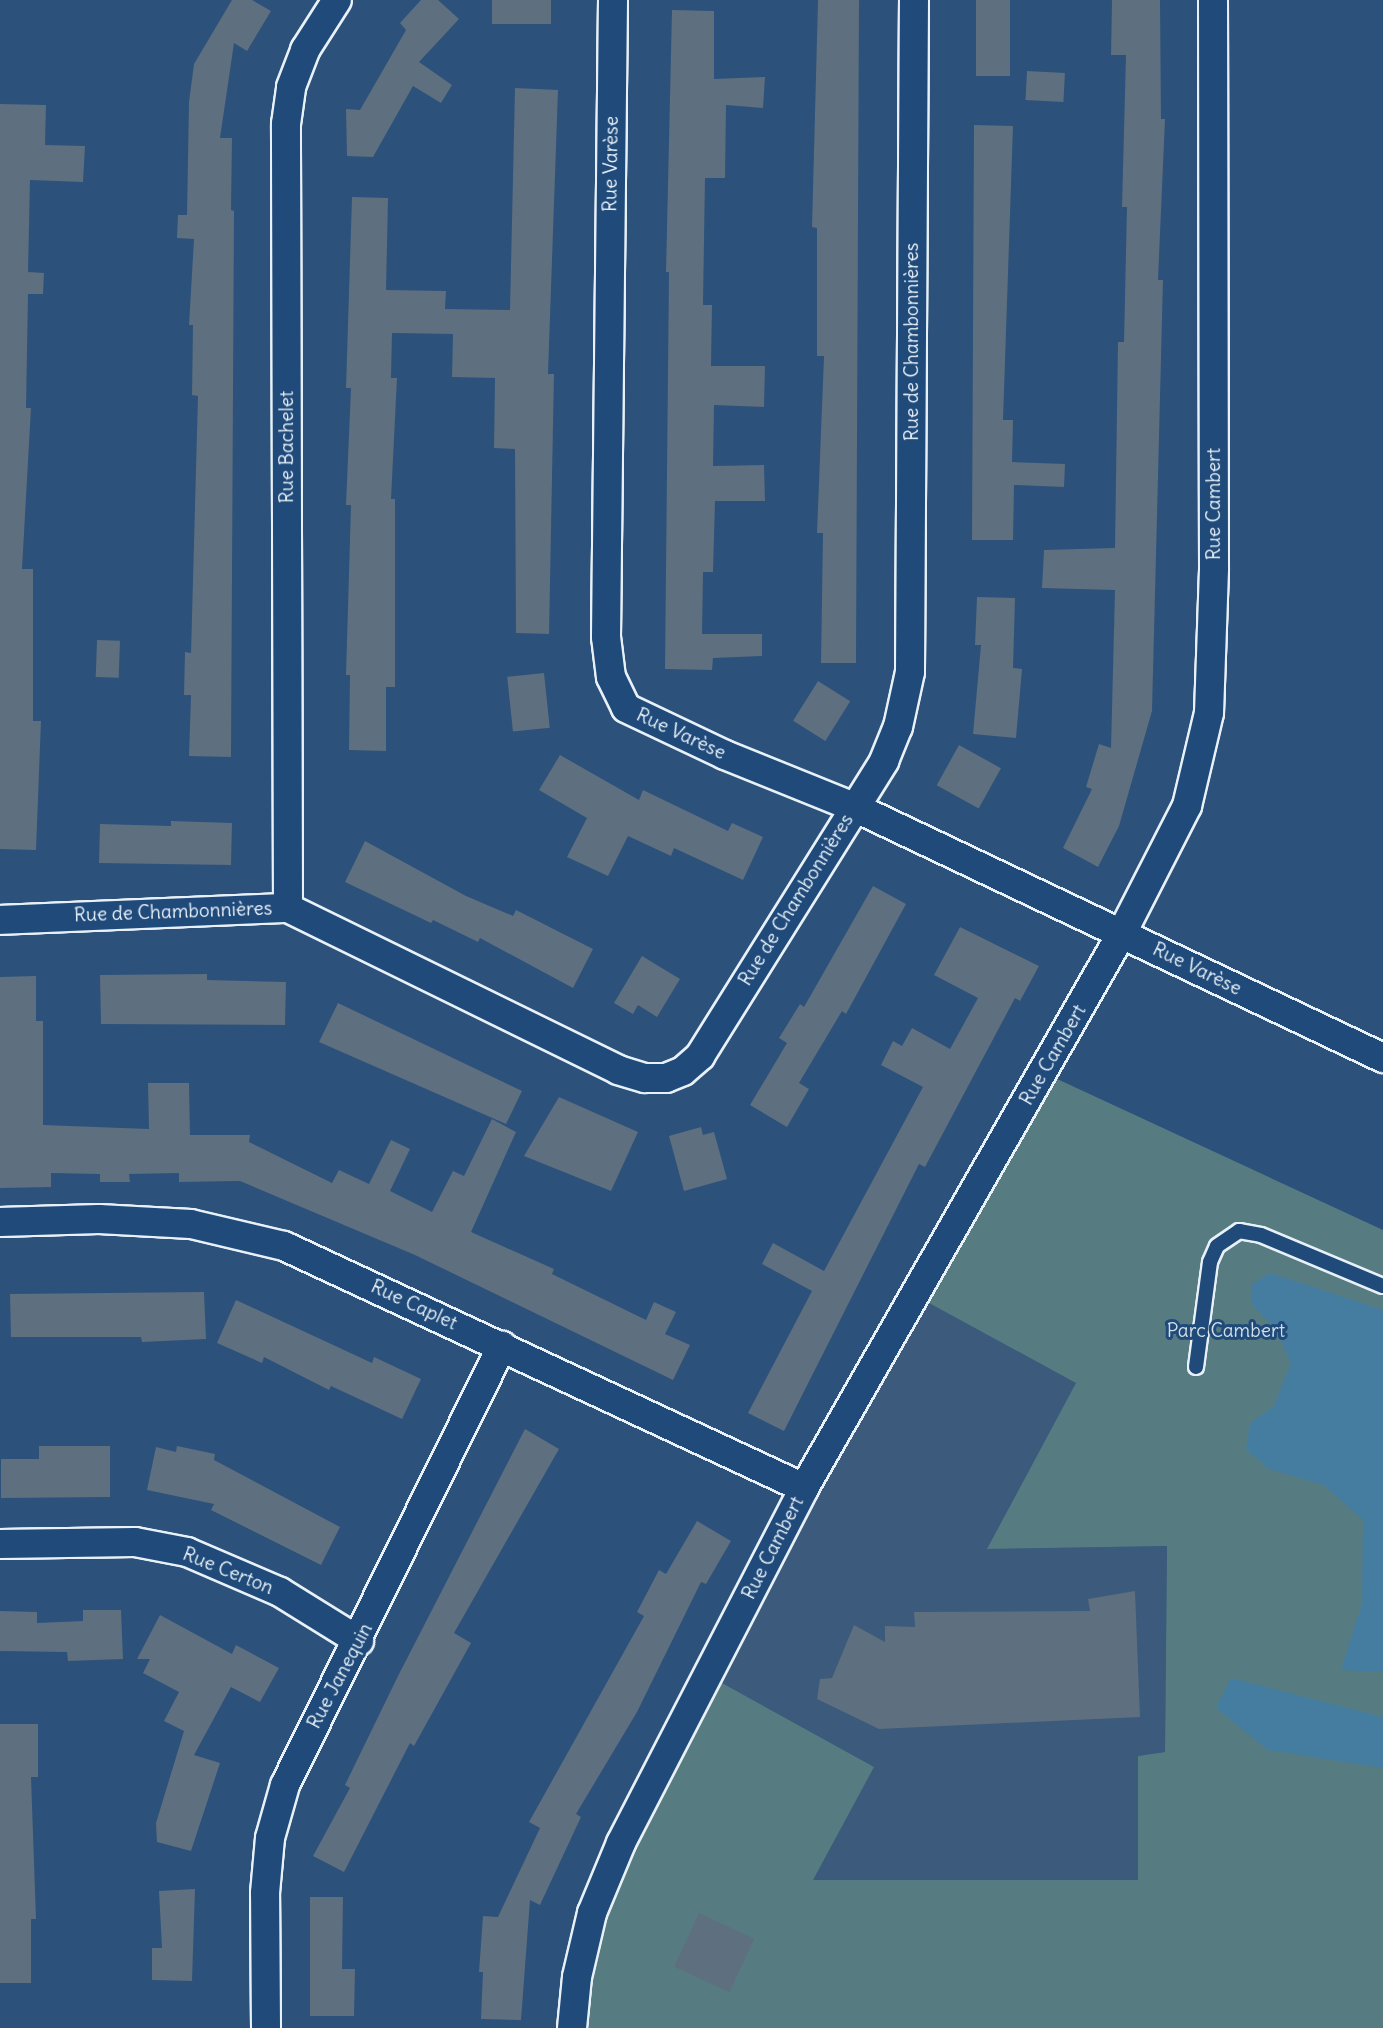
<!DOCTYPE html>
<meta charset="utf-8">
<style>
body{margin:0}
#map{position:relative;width:1383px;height:2028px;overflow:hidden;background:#2c517b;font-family:Delius,sans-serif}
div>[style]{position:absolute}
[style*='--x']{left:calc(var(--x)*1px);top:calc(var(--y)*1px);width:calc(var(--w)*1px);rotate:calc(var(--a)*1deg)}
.built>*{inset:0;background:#3b5a7c}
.green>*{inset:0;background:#567c82}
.water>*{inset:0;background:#457da1}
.building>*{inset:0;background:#5e6f7f;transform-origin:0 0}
.roads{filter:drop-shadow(2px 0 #e8f1f8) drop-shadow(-2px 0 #e8f1f8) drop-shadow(0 2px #e8f1f8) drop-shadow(0 -2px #e8f1f8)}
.service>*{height:14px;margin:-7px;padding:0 7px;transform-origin:7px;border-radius:7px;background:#1f4a7a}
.minor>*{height:28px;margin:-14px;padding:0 14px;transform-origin:14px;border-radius:14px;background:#1f4a7a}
span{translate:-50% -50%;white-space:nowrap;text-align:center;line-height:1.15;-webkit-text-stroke:6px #1f4a7a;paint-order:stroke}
.street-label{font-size:19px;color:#e8f1f8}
.park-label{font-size:19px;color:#d2dfe6}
</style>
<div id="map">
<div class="built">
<div style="clip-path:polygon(918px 1297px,1077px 1383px,988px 1549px,1167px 1546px,1165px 1752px,1138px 1756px,1138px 1880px,812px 1880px,711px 1677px)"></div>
</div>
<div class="green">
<div style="clip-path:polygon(1042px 1072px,1383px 1230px,1383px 2028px,579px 2028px,593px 1928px,711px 1677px,874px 1767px,813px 1880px,1138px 1880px,1138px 1756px,1165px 1752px,1167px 1546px,987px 1549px,1076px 1383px,918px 1297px)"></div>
</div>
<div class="water">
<div style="clip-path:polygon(1270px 1273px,1383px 1310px,1383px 1672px,1341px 1670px,1362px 1603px,1363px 1520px,1324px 1485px,1269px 1469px,1246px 1449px,1250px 1423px,1274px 1406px,1291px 1363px,1277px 1331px,1252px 1304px,1252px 1284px)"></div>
<div style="clip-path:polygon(1231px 1678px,1383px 1717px,1383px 1768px,1268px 1750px,1216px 1708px)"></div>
</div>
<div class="building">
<div style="clip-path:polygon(232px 0,252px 0,271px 11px,247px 51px,234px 43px,220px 138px,232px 138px,231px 210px,234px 211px,231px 757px,189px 756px,191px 695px,184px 695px,185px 652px,191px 653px,198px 396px,192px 395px,193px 325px,189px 325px,194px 239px,177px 238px,178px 215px,187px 215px,189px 102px,194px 64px)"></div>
<div style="clip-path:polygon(421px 0,438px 0,459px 19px,419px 62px,452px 85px,441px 103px,413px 86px,373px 157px,347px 156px,346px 109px,360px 110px,406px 30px,400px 23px)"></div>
<div style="left:492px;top:0;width:59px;height:24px"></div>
<div style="clip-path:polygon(818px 0,859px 0,856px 663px,821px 663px,823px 533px,817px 533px,824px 356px,817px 356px,817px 228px,812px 227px)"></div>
<div style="left:976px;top:0;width:34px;height:76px"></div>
<div style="clip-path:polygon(1112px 0,1160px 0,1161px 119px,1165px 119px,1158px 280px,1163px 280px,1152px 711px,1119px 826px,1098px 867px,1063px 848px,1092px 789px,1086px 787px,1099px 744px,1111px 748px,1115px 590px,1042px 588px,1044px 550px,1115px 548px,1118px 342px,1124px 342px,1127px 207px,1122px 207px,1126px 55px,1111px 55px)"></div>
<div style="clip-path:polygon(672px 10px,714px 11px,714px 79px,765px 77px,763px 108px,726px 105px,725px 178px,705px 178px,703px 305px,712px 305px,711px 366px,765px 366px,764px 407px,714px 405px,713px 466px,764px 465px,765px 501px,715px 501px,713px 572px,703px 572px,702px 634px,762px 634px,762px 656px,713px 658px,712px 670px,665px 669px,669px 272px,666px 272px)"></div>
<div style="left:1027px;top:71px;width:38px;height:29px;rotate:3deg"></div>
<div style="clip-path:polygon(515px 88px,558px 90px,548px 374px,554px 374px,549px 634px,516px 633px,515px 449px,494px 448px,495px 378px,452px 377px,453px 334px,392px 333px,391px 378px,397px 378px,391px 499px,395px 499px,395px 687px,386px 687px,386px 751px,349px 750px,350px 675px,346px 675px,351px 505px,346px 505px,351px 388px,346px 388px,352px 197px,388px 198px,386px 290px,446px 291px,445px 309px,510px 310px)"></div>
<div style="clip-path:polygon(0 104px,46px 105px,45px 145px,85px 146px,83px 182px,30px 180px,28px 272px,44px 273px,43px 294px,28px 294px,26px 408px,31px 408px,22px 569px,33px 569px,33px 721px,41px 721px,36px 850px,0 849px)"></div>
<div style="clip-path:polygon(974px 125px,1013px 126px,1003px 420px,1013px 420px,1012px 462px,1065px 464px,1064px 487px,1014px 485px,1013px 540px,972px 540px)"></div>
<div style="clip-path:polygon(977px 597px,1015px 598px,1013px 668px,1022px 669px,1016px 738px,973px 734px,981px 645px,975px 645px)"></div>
<div style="left:97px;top:640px;width:23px;height:37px;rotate:2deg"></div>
<div style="left:544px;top:673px;width:55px;height:37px;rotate:84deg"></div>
<div style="left:818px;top:681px;width:38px;height:47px;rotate:32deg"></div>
<div style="left:959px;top:745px;width:48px;height:46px;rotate:29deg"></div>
<div style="clip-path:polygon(560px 755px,639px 800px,643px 790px,728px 831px,732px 823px,763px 837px,743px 880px,674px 848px,671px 856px,628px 836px,608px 876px,567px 857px,587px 818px,539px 790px)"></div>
<div style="clip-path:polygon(171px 821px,232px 823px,231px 865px,99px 863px,100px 824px,171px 826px)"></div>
<div style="clip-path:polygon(365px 841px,466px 896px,513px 916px,516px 910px,593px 949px,573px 988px,480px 938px,478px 942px,433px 920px,431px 923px,345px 882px)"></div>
<div style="clip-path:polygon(873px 886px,906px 904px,846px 1014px,842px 1011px,799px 1083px,809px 1089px,787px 1127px,750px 1105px,787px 1043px,779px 1038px,800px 1004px,804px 1007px)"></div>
<div style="clip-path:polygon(960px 927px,1039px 966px,1020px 1001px,1015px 998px,925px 1167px,919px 1164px,784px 1431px,748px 1413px,812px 1291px,762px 1264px,773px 1243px,824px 1271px,923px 1087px,881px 1065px,893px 1041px,902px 1046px,912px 1028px,950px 1049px,978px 998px,934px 975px)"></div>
<div style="clip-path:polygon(642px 956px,680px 979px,657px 1017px,638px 1005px,633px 1014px,614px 1003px)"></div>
<div style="clip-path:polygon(207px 974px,207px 980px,286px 982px,285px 1025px,101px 1024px,100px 975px)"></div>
<div style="clip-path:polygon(36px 976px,36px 1021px,43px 1021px,43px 1125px,149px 1129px,148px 1083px,189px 1083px,190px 1135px,250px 1135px,249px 1142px,332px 1183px,339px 1170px,369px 1184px,391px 1140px,410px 1149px,390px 1191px,432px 1212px,453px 1171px,464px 1176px,492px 1119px,516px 1132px,471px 1232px,554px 1269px,552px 1274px,646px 1320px,654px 1302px,676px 1312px,665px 1334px,690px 1345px,673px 1380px,415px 1255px,240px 1181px,179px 1182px,179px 1173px,129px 1174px,130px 1182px,100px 1182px,100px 1174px,51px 1173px,51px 1187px,0 1188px,0 977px)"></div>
<div style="clip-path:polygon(338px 1003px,522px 1091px,506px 1124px,319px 1042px)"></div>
<div style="clip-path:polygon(559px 1097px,638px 1132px,611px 1191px,524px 1156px)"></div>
<div style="clip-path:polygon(701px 1127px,703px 1135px,714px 1132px,727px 1179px,684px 1191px,669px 1136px)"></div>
<div style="clip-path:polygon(204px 1292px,206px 1339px,142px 1342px,141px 1337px,11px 1337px,10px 1294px)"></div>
<div style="clip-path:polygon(236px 1300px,372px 1363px,374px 1357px,421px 1379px,402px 1419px,331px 1386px,329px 1390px,264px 1357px,262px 1363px,217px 1343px)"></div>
<div style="clip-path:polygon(525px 1429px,559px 1449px,454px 1633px,471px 1643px,414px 1746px,410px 1743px,344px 1872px,313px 1856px,350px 1788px,345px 1785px,398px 1676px)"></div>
<div style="clip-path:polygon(39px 1446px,110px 1446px,110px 1497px,1px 1498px,1px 1459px,39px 1459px)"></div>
<div style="clip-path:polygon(177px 1446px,215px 1454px,214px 1460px,340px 1527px,321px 1565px,211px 1510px,214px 1504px,147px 1490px,156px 1447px,176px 1452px)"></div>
<div style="clip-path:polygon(697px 1521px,731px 1541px,706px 1584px,701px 1582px,637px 1712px,576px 1814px,581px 1817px,540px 1905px,530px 1900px,521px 2020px,481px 2019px,483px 1972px,479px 1972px,483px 1916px,498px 1917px,540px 1828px,529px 1822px,644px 1616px,637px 1612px,659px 1570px,666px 1574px)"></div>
<div style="clip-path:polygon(1135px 1591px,1140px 1717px,879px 1729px,817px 1699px,820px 1679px,832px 1678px,854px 1625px,885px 1642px,885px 1626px,915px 1627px,914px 1612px,1090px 1611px,1088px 1599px)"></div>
<div style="clip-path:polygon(83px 1610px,121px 1610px,123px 1659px,68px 1661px,67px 1652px,0 1651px,0 1611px,37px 1612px,37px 1623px,83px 1621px)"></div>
<div style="clip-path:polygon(160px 1615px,232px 1654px,236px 1645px,279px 1668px,260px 1702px,231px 1687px,194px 1755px,220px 1763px,191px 1851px,157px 1842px,156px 1823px,184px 1731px,164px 1721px,179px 1692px,143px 1673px,150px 1659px,137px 1659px)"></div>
<div style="clip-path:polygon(0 1724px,38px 1724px,38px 1777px,31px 1777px,36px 1919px,31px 1919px,31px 1983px,0 1983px)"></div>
<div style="clip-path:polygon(195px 1889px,192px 1981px,152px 1980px,152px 1948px,162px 1948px,159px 1891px)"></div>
<div style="clip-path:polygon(310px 1897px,343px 1897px,342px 1969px,355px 1969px,354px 2016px,310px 2016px)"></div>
<div style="left:699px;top:1913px;width:61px;height:59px;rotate:25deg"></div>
</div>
<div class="roads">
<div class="service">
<div style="--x:1196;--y:1367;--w:106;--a:-82.4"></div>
<div style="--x:1210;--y:1262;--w:17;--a:-66"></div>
<div style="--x:1217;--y:1246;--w:27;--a:-34"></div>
<div style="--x:1239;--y:1231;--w:22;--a:10"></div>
<div style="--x:1261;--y:1235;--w:132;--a:22.7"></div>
</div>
<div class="minor">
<div style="--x:613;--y:0;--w:637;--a:90.63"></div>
<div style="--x:606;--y:637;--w:40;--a:82.9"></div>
<div style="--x:611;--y:677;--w:34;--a:64"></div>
<div style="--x:626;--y:708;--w:110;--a:25.4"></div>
<div style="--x:725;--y:755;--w:139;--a:22"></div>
<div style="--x:854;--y:807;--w:586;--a:25.38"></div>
<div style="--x:288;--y:908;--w:784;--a:-90.15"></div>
<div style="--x:286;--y:124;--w:37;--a:-82"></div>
<div style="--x:291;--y:87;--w:40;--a:-69"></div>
<div style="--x:305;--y:50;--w:59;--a:-57.4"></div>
<div style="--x:0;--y:920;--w:288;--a:-2.4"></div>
<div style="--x:288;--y:908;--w:368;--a:26.1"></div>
<div style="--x:618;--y:1070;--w:28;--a:17"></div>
<div style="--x:645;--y:1078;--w:21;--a:0"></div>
<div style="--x:666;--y:1078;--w:18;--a:-22"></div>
<div style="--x:683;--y:1071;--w:23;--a:-41"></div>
<div style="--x:700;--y:1056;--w:348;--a:-58"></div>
<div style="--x:884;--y:761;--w:37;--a:-68"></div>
<div style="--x:898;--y:727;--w:56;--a:-77.7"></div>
<div style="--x:910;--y:672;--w:672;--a:-89.66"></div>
<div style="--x:0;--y:1222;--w:99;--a:-1.7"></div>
<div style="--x:99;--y:1219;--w:92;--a:3.1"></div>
<div style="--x:191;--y:1224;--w:96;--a:13.3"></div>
<div style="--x:284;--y:1246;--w:574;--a:24.96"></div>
<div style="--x:0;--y:1544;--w:135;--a:-0.8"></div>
<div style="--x:135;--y:1542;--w:53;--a:10.9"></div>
<div style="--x:187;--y:1552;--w:101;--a:23.3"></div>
<div style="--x:280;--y:1592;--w:93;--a:31.8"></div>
<div style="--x:266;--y:2028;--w:135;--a:-90.4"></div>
<div style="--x:265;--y:1893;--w:55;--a:-84.8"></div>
<div style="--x:270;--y:1838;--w:55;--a:-74.2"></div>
<div style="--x:285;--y:1785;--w:490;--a:-63.7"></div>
<div style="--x:572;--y:2028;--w:51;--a:-84.4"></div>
<div style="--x:577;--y:1977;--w:66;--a:-76.8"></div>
<div style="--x:592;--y:1913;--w:76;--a:-67.5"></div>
<div style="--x:621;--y:1843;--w:399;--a:-62.7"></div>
<div style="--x:804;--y:1488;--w:640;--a:-60.19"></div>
<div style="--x:1122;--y:933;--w:143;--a:-62.9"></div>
<div style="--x:1187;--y:806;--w:96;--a:-76.7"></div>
<div style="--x:1209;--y:713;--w:145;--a:-88"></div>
<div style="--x:1214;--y:568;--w:568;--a:-90.1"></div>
</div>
</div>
<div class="street-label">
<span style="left:611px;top:164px;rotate:-89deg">Rue Varèse</span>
<span style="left:912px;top:342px;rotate:-90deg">Rue de Chambonnières</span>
<span style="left:287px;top:447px;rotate:-90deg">Rue Bachelet</span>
<span style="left:1214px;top:504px;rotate:-90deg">Rue Cambert</span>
<span style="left:681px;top:734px;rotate:25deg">Rue Varèse</span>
<span style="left:796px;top:900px;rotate:-58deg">Rue de Chambonnières</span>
<span style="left:173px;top:912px;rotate:-2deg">Rue de Chambonnières</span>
<span style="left:1197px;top:969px;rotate:26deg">Rue Varèse</span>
<span style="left:1053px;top:1055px;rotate:-60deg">Rue Cambert</span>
<span style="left:414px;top:1305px;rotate:25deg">Rue Caplet</span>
<span style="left:773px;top:1548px;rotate:-63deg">Rue Cambert</span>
<span style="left:228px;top:1571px;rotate:22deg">Rue Certon</span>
<span style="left:340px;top:1676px;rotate:-62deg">Rue Janequin</span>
</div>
<div class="park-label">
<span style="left:1226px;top:1331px">Parc Cambert</span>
</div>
</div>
